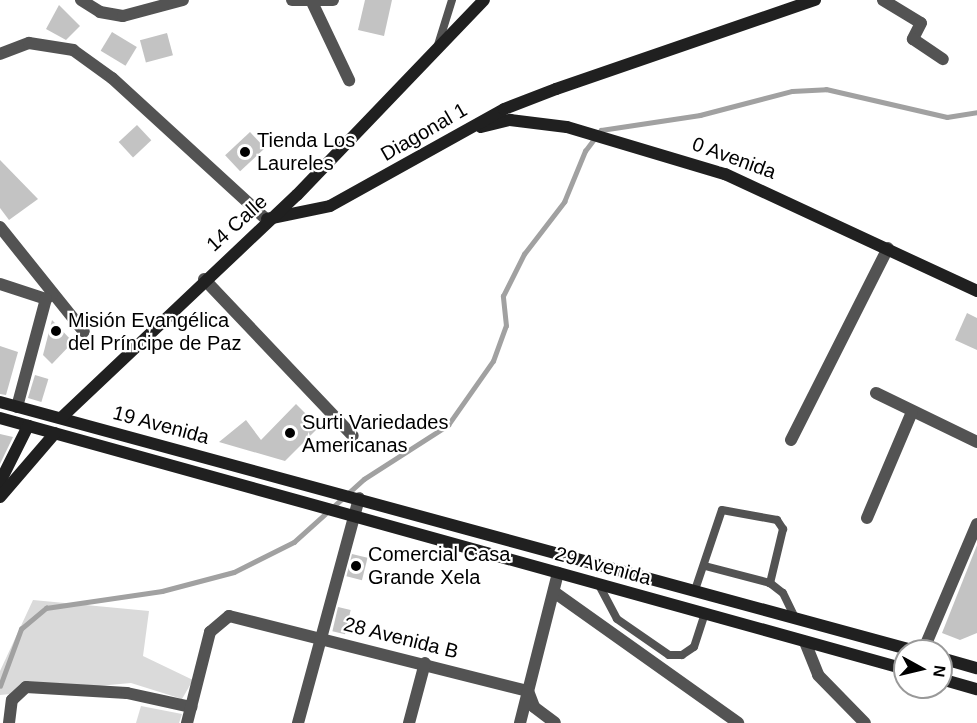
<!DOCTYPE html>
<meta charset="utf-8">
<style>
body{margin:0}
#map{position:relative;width:977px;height:723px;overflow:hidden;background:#fff;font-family:Arial,sans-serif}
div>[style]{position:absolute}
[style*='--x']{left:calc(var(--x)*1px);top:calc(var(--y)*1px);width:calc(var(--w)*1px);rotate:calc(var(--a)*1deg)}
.green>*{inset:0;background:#dadada}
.stream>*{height:4.5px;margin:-2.25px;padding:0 2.25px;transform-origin:2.25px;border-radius:2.25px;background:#a1a1a1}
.building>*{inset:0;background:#c3c3c3;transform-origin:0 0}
.lane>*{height:8px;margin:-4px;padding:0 4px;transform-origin:4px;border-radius:4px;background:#535353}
.street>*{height:12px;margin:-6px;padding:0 6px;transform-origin:6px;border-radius:6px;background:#535353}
.secondary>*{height:12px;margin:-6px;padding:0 6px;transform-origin:6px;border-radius:6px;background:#202020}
.dots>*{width:16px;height:16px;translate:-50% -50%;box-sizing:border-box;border:3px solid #fff;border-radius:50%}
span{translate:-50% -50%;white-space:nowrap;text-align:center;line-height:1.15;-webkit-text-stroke:4.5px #fff;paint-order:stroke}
.street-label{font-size:20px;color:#000}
.poi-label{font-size:20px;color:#000}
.left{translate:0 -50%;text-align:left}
.north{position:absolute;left:893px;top:639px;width:60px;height:60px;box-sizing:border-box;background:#fff;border:2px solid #999;border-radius:50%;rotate:98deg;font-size:16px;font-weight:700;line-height:24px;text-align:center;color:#000}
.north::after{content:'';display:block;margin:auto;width:21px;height:27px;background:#000;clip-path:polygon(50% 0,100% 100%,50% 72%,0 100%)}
</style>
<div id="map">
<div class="green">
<div style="clip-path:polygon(33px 600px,149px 611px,143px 656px,193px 680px,182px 699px,131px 683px,0 695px,0 671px)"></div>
<div style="clip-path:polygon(141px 706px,182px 714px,179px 723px,136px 723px)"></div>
</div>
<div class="stream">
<div style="--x:0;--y:686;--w:61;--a:-69.8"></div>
<div style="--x:21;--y:629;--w:33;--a:-40"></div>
<div style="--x:46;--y:608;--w:117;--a:-8.3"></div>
<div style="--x:162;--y:591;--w:74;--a:-14.8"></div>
<div style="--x:234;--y:572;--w:67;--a:-26.6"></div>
<div style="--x:294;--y:542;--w:94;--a:-42"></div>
<div style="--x:364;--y:479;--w:100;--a:-32.7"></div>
<div style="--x:448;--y:425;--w:78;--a:-54.9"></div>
<div style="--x:493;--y:361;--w:37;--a:-70"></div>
<div style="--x:506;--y:326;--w:30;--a:-96"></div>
<div style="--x:503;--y:296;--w:47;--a:-63.4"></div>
<div style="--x:524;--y:254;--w:66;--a:-52.4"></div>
<div style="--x:564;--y:202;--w:55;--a:-67.6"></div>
<div style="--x:585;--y:151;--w:26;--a:-53"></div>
<div style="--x:601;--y:130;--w:100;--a:-8.6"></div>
<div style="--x:700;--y:115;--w:95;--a:-14.6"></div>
<div style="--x:792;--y:91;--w:34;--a:-3"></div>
<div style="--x:826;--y:89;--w:124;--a:13"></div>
<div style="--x:947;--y:117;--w:30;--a:-9"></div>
</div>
<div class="building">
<div style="clip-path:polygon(365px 0,392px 0,384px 36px,358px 30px)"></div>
<div style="clip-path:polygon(59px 5px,80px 26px,66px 40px,46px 29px)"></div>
<div style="left:112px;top:32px;width:29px;height:22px;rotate:31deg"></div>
<div style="left:167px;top:33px;width:23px;height:28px;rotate:75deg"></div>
<div style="left:137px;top:125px;width:21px;height:25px;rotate:47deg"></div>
<div style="left:250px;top:132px;width:22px;height:34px;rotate:47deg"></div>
<div style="clip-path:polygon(0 160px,38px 199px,9px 220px,0 208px)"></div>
<div style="clip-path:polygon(967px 313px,977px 318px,977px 350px,955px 340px)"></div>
<div style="clip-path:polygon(52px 320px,73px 342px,52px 364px,43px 355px)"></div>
<div style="clip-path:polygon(0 346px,18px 352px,6px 395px,0 394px)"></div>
<div style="left:35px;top:375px;width:14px;height:24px;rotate:17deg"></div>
<div style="clip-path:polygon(296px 404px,319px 427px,285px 461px,219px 442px,246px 420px,261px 440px)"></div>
<div style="clip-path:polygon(0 434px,13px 437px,0 464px)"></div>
<div style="clip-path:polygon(977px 545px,977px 633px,960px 640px,942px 633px)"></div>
<div style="left:352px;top:554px;width:16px;height:23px;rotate:14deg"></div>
<div style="left:338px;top:607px;width:13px;height:25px;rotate:13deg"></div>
</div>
<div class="lane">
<div style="--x:438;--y:45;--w:47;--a:-72.7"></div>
<div style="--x:705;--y:566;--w:67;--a:14.7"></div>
<div style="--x:599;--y:585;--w:38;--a:62"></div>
<div style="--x:617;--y:619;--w:63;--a:34.7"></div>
<div style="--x:669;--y:655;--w:13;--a:0"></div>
<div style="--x:682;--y:655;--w:14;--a:-34"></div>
<div style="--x:694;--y:647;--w:35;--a:-72"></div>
<div style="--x:695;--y:590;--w:84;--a:-71.4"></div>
<div style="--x:722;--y:510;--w:56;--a:10.3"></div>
<div style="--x:777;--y:520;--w:11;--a:56"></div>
<div style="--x:783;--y:529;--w:56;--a:103.5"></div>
<div style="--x:770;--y:583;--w:16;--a:38"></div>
<div style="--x:783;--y:593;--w:28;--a:64"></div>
</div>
<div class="street">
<div style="--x:81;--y:0;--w:22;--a:32"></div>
<div style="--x:100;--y:12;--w:23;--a:10"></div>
<div style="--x:123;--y:16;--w:62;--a:-14.9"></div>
<div style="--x:292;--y:0;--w:41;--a:0"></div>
<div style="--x:311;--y:0;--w:89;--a:64.6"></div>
<div style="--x:883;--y:0;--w:44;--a:31.2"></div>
<div style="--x:921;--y:23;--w:18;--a:117"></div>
<div style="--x:913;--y:39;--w:36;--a:34"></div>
<div style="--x:0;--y:54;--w:31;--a:-21"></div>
<div style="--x:29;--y:43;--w:45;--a:9"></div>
<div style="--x:73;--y:50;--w:48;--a:35.7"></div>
<div style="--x:112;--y:78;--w:209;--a:42.5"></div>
<div style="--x:0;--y:227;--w:134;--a:51.3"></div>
<div style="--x:204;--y:279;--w:216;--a:46.5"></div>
<div style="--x:0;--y:284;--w:48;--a:18.1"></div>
<div style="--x:46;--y:299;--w:8;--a:-40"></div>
<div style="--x:876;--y:393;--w:112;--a:25.9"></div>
<div style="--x:17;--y:407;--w:112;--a:-75"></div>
<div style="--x:791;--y:440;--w:215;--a:-63.2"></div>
<div style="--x:867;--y:518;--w:115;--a:-67"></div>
<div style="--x:554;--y:592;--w:226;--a:35.4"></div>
<div style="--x:805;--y:642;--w:35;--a:68"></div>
<div style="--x:818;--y:675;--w:67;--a:45.6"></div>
<div style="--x:923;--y:651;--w:138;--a:-67"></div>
<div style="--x:9;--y:723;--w:23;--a:-83"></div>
<div style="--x:12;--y:700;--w:19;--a:-43"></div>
<div style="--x:26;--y:687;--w:101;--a:3.4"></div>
<div style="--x:127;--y:693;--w:66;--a:12.3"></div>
<div style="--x:187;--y:723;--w:94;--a:-75.8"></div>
<div style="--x:210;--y:632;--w:25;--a:-40"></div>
<div style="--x:229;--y:616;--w:308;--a:14.1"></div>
<div style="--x:528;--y:691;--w:17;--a:69"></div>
<div style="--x:534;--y:707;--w:26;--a:37"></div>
<div style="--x:298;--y:723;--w:233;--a:-74.8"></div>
<div style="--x:409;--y:723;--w:62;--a:-75.1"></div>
<div style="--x:520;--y:723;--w:155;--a:-75.8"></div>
</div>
<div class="secondary">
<div style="--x:481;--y:127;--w:30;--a:-14"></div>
<div style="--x:510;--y:120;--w:57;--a:7"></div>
<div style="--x:567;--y:127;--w:165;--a:16.6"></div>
<div style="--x:725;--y:174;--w:278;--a:24.9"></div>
<div style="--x:267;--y:219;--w:64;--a:-11.7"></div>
<div style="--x:330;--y:206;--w:199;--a:-29.1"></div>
<div style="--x:504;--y:109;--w:56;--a:-21"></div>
<div style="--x:556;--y:89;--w:274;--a:-19"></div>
<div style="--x:0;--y:402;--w:948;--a:15.22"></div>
<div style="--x:0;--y:418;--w:939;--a:15.5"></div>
<div style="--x:61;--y:418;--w:325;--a:-43.4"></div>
<div style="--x:297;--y:195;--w:270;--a:-46.2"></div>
<div style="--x:0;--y:482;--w:63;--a:-63.4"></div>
<div style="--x:0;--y:497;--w:84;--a:-49.3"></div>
<div style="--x:941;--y:658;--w:37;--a:16"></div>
<div style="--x:941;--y:679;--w:37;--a:16"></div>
</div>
<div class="dots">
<div style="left:245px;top:152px;background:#000"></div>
<div style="left:56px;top:331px;background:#000"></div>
<div style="left:290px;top:433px;background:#000"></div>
<div style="left:356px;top:566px;background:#000"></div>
</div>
<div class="street-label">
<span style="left:424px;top:132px;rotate:-30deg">Diagonal 1</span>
<span style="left:734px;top:158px;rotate:20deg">0 Avenida</span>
<span style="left:237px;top:223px;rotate:-42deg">14 Calle</span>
<span style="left:161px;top:425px;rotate:15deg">19 Avenida</span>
<span style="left:603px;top:566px;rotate:15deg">29 Avenida</span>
<span style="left:401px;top:638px;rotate:14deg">28 Avenida B</span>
</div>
<div class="poi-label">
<span class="left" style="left:257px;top:152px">Tienda Los<br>Laureles</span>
<span class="left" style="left:68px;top:332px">Misión Evangélica<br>del Príncipe de Paz</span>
<span class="left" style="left:302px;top:434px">Surti Variedades<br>Americanas</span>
<span class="left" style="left:368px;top:566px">Comercial Casa<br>Grande Xela</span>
</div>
<div class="north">N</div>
</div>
